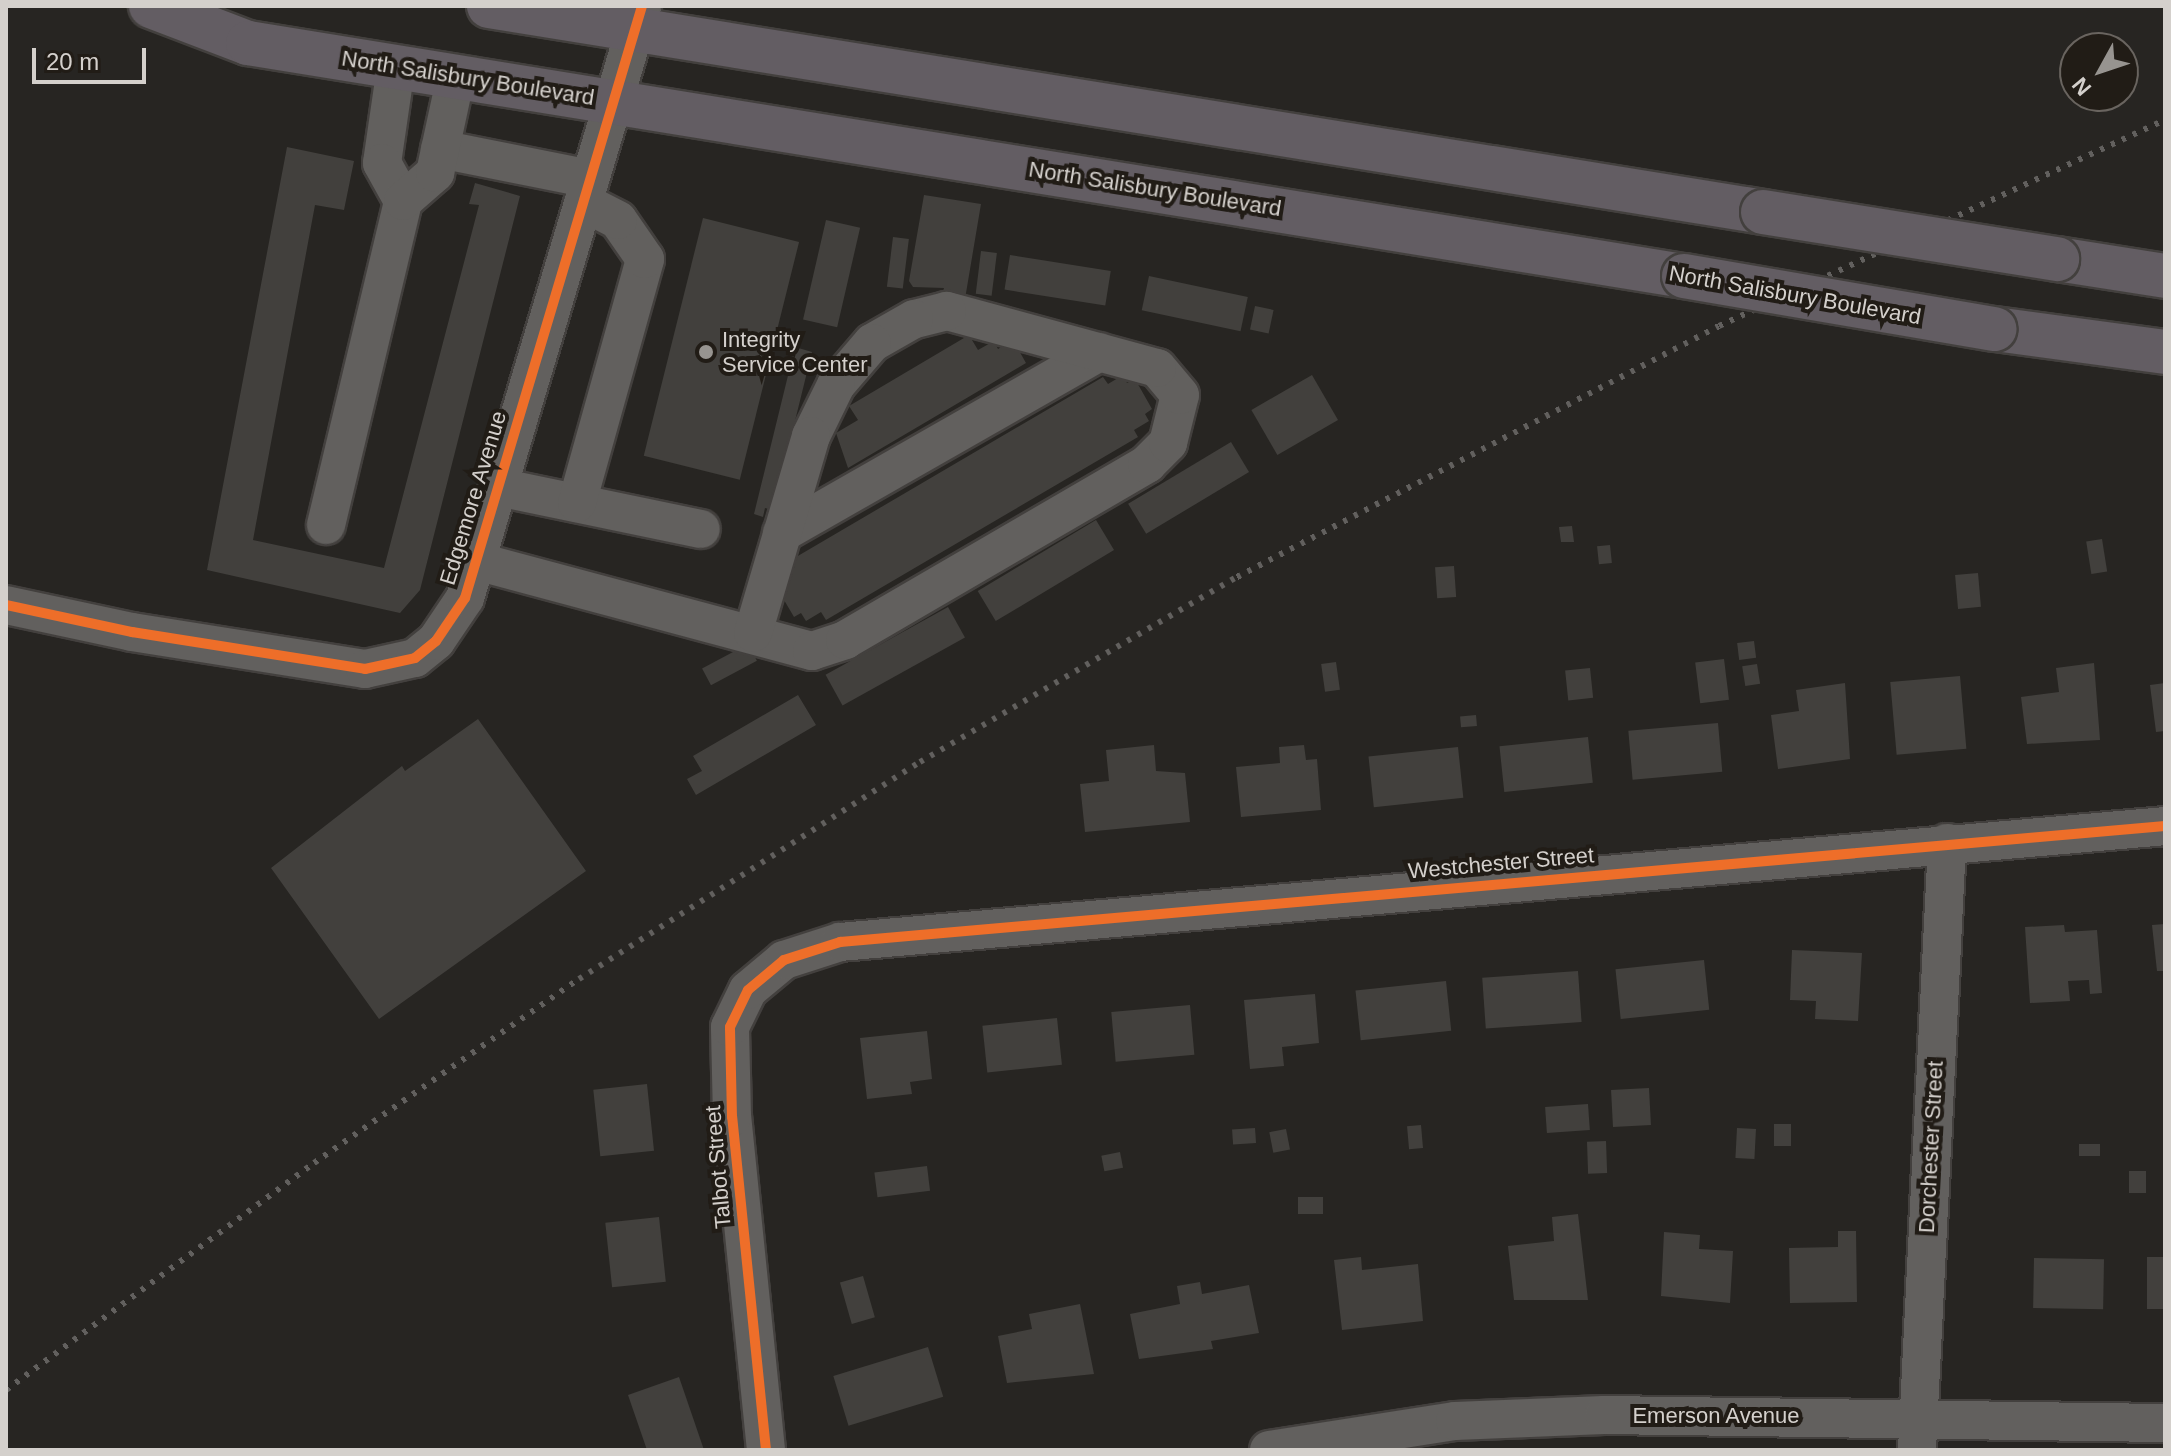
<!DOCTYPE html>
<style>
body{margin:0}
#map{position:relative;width:2171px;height:1456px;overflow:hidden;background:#272522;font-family:Arial,sans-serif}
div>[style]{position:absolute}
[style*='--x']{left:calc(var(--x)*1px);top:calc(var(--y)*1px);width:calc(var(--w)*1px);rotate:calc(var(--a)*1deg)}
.building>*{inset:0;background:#42403d;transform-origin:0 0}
.roads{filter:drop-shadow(2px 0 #43403e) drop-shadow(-2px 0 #43403e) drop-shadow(0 2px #43403e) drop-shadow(0 -2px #43403e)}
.minor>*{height:38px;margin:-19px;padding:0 19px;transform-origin:19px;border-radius:19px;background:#62605e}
.major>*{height:44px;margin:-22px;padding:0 22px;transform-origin:22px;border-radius:22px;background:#635d63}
.rail>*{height:6px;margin-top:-3px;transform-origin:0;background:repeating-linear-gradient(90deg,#62605e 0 4px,transparent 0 12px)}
.bridges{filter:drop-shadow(2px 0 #43403e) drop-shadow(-2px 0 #43403e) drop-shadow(0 2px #43403e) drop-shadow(0 -2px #43403e)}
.major-bridge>*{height:44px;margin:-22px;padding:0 22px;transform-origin:22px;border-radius:22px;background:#635d63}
.cycleway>*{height:10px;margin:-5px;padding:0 5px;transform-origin:5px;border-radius:5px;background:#ee6e29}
.dots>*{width:22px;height:22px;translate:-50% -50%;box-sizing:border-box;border:4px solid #211c16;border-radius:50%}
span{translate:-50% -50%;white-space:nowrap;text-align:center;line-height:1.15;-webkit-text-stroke:8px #211c16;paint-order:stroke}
.street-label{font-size:22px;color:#d4d0cc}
.poi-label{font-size:22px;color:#d4d0cc}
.left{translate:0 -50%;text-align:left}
.frame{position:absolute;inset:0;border:8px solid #d4d0cc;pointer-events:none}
.north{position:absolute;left:2059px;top:32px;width:80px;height:80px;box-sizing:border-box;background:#211c16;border:2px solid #69645f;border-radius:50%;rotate:230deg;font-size:22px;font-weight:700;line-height:32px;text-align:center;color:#d4d0cc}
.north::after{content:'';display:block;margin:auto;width:28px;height:36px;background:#979490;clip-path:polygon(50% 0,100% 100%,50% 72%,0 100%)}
.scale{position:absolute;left:32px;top:48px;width:114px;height:36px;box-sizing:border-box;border:4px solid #d4d0cc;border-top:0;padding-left:10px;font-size:24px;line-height:28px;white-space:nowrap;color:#d4d0cc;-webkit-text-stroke:6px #211c16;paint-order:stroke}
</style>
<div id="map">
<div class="building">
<div style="clip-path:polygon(287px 147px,354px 161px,344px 210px,315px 205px,253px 540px,384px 568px,479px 205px,469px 204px,475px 183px,520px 196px,420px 590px,400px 613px,207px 570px)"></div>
<div style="clip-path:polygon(924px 195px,981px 204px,965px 299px,942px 295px,944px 288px,913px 287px,909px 281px)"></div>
<div style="left:703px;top:218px;width:99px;height:245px;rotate:14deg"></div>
<div style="left:826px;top:220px;width:35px;height:102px;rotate:13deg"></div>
<div style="left:893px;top:237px;width:16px;height:50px;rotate:7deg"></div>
<div style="left:981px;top:251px;width:16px;height:43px;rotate:7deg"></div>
<div style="left:1010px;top:255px;width:102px;height:35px;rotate:9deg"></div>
<div style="left:1149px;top:276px;width:101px;height:35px;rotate:12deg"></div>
<div style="left:1255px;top:306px;width:19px;height:24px;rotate:12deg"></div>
<div style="clip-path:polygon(969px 335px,978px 350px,994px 341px,998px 349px,1013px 340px,1026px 363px,848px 468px,836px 433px,858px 420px,849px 406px)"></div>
<div style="clip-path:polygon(795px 347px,812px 352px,773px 510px,765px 508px,763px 517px,754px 514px)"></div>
<div style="clip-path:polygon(1123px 375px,1127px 383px,1135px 379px,1152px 409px,1145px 414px,1149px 421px,1134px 430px,1138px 437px,826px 620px,821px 612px,806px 621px,801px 613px,794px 617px,777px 588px,779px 576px,795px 567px,791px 560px,1103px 377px,1108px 384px)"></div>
<div style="left:1312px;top:375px;width:52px;height:70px;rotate:60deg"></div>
<div style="left:1231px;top:442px;width:35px;height:120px;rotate:59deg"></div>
<div style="left:1096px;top:520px;width:35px;height:138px;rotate:59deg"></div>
<div style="clip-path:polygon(1572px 526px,1574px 542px,1561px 542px,1559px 527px)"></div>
<div style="left:2102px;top:539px;width:33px;height:16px;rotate:81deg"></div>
<div style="left:1610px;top:545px;width:18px;height:13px;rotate:84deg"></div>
<div style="left:1454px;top:566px;width:31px;height:19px;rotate:86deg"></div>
<div style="left:1978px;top:573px;width:34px;height:23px;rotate:85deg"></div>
<div style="left:948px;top:607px;width:35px;height:140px;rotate:61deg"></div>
<div style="left:1754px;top:641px;width:17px;height:17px;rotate:83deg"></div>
<div style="left:748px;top:644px;width:19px;height:52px;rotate:62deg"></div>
<div style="left:1724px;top:659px;width:41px;height:29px;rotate:83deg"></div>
<div style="left:1336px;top:662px;width:28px;height:15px;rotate:82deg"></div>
<div style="clip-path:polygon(2094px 663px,2100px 740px,2027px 744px,2021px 697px,2059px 692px,2056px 668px)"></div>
<div style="left:1757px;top:664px;width:20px;height:15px;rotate:81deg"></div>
<div style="left:1590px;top:668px;width:30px;height:25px;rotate:84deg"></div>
<div style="left:1960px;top:676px;width:73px;height:70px;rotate:85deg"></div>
<div style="clip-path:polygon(1845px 683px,1850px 759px,1778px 769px,1771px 715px,1799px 711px,1796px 690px)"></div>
<div style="clip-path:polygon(2165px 683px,2165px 731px,2156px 732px,2150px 685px)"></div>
<div style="clip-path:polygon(798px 695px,816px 725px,696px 795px,687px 779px,702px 771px,693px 756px)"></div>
<div style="left:1476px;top:715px;width:11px;height:16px;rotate:85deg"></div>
<div style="clip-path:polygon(478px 719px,586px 871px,379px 1019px,271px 868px,402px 766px,405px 771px)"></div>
<div style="left:1718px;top:723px;width:49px;height:90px;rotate:85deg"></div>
<div style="left:1588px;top:737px;width:46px;height:89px;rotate:84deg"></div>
<div style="clip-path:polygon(1154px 745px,1156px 771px,1185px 773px,1190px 822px,1085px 832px,1080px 784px,1109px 781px,1106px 750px)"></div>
<div style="clip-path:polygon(1304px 745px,1306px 760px,1317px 759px,1321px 810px,1241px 817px,1236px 767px,1280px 763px,1279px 747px)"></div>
<div style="left:1458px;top:747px;width:51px;height:90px;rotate:84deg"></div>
<div style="clip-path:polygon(2165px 924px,2165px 971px,2157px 971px,2152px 925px)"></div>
<div style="clip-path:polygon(2064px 925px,2065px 932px,2097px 930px,2102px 993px,2090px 994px,2089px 980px,2068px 981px,2070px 1001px,2030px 1003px,2025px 927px)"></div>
<div style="clip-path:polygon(1792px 950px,1862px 953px,1858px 1021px,1815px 1019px,1816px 1001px,1790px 1000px)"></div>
<div style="left:1704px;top:960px;width:50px;height:89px;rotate:84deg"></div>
<div style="left:1578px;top:971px;width:51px;height:96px;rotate:86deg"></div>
<div style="left:1446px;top:981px;width:50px;height:91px;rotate:84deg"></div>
<div style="clip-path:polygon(1315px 994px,1319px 1043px,1282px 1047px,1284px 1066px,1250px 1069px,1244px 1000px)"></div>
<div style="left:1190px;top:1005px;width:50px;height:79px;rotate:85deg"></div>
<div style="left:1057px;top:1018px;width:47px;height:75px;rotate:84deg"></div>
<div style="clip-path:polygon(927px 1031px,932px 1079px,910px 1082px,912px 1094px,867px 1099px,860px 1038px)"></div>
<div style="left:647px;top:1084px;width:67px;height:54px;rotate:84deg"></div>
<div style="left:1649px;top:1088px;width:37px;height:38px;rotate:87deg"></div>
<div style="left:1588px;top:1104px;width:26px;height:43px;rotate:86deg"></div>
<div style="left:1774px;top:1124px;width:17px;height:22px"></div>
<div style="left:1421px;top:1125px;width:23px;height:14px;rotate:85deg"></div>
<div style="left:1255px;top:1128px;width:15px;height:23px;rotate:86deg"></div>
<div style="left:1737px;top:1128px;width:19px;height:30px;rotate:3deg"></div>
<div style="left:1286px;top:1129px;width:21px;height:17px;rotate:79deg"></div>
<div style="left:1606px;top:1141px;width:32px;height:19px;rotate:88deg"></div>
<div style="left:2079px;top:1144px;width:21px;height:12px"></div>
<div style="left:1120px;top:1152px;width:16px;height:19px;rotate:79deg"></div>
<div style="left:927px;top:1166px;width:25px;height:53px;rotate:83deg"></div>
<div style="left:2129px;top:1171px;width:17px;height:22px"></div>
<div style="left:1298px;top:1197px;width:25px;height:17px"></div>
<div style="clip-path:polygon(1578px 1214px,1588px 1300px,1514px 1300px,1508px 1246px,1554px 1241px,1552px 1217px)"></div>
<div style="left:659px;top:1217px;width:65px;height:54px;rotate:84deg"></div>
<div style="clip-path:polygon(1838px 1231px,1856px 1231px,1857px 1302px,1790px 1303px,1789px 1248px,1838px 1247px)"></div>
<div style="clip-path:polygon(1664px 1232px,1700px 1235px,1699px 1249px,1733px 1251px,1730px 1303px,1661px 1296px)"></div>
<div style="clip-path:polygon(1361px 1257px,1362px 1270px,1418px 1264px,1423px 1321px,1342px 1330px,1334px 1260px)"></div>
<div style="left:2147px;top:1257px;width:18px;height:52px"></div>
<div style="left:2034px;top:1258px;width:70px;height:50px;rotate:1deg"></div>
<div style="left:863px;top:1276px;width:43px;height:24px;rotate:74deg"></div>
<div style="clip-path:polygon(1200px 1282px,1202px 1294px,1249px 1285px,1259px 1333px,1211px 1341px,1213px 1349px,1139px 1359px,1130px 1314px,1180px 1304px,1177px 1286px)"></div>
<div style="clip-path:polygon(1080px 1304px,1094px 1374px,1007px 1383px,998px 1336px,1032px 1329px,1029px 1314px)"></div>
<div style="left:928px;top:1347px;width:52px;height:99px;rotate:73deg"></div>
<div style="clip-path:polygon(679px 1377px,704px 1450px,647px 1450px,628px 1395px)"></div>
</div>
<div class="roads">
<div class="minor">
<div style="--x:396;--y:67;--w:97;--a:98.3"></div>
<div style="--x:382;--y:163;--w:43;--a:61.1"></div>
<div style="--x:440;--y:149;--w:153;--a:11.3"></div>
<div style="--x:498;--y:487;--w:207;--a:11.7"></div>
<div style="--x:577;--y:503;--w:253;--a:-74.4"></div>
<div style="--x:645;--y:259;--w:47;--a:-124.7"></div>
<div style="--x:618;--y:220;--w:39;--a:-153"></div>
<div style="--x:326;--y:525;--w:333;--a:-76.6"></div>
<div style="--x:403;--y:201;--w:43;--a:-41.2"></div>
<div style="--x:435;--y:173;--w:99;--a:-77.8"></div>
<div style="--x:782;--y:533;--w:365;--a:-29.7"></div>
<div style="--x:476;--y:561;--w:348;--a:15"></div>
<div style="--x:812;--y:651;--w:35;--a:-18"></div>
<div style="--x:845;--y:640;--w:350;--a:-30.2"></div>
<div style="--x:1147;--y:464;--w:30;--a:-45"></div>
<div style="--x:1168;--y:443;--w:49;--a:-76"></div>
<div style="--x:1180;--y:395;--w:35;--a:-130"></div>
<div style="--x:1157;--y:368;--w:218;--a:-164.8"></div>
<div style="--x:947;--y:311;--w:34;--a:166"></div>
<div style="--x:914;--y:319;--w:48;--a:150.3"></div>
<div style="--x:872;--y:343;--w:55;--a:130.6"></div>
<div style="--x:836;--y:385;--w:57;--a:116.1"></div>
<div style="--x:811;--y:436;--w:205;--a:106.4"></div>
<div style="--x:6;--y:605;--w:129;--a:12.1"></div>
<div style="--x:132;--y:632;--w:236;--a:9"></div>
<div style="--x:365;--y:669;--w:51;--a:-12.4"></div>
<div style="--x:415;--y:658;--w:27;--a:-39"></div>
<div style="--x:436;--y:641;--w:52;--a:-56"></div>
<div style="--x:465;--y:598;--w:618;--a:-73.35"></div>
<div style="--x:766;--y:1450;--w:335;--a:-95.8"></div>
<div style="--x:732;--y:1117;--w:90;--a:-91.3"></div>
<div style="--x:730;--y:1027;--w:41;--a:-64.1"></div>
<div style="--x:748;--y:990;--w:47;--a:-39.8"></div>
<div style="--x:784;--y:960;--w:59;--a:-17.8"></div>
<div style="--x:840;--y:942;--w:1330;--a:-5"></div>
<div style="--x:1269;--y:1450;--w:188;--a:-8.9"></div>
<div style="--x:1455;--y:1421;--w:149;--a:-2.3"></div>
<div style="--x:1604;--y:1415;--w:561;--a:0.82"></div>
<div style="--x:1917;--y:1450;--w:608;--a:-87.17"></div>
</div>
<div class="major">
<div style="--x:151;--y:6;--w:104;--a:20.9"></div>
<div style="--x:248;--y:43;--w:1455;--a:9.22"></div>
<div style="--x:489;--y:6;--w:1291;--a:9.18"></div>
<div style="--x:2057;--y:259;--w:109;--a:8.9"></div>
<div style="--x:1995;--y:329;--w:172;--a:7.7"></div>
</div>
</div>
<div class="rail">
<div style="--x:6;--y:1390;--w:383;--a:-36.4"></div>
<div style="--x:314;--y:1163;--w:323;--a:-34.8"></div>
<div style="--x:579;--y:979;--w:404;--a:-32.5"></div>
<div style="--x:920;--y:762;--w:367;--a:-30.3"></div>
<div style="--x:1237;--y:577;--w:543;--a:-27.51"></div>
<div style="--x:1719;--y:326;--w:491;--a:-24.8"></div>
</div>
<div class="bridges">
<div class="major-bridge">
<div style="--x:1763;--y:212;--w:298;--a:9.1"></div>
<div style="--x:1684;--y:276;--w:315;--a:9.7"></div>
</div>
</div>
<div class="cycleway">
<div style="--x:6;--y:605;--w:129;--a:12.1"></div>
<div style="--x:132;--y:632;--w:236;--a:9"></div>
<div style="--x:365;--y:669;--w:51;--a:-12.4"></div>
<div style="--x:415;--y:658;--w:27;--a:-39"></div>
<div style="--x:436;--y:641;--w:52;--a:-56"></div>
<div style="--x:465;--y:598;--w:618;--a:-73.35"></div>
<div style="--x:766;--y:1450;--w:335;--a:-95.8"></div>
<div style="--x:732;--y:1117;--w:90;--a:-91.3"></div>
<div style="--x:730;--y:1027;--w:41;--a:-64.1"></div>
<div style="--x:748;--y:990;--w:47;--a:-39.8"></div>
<div style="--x:784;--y:960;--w:59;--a:-17.8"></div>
<div style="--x:840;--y:942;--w:1330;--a:-5"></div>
</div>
<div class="dots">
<div style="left:706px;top:352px;background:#979490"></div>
</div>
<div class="street-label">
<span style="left:468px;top:78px;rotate:9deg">North Salisbury Boulevard</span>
<span style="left:1155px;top:189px;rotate:9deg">North Salisbury Boulevard</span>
<span style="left:1795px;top:295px;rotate:10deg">North Salisbury Boulevard</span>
<span style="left:473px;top:498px;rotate:-73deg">Edgemore Avenue</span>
<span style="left:1501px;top:863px;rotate:-5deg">Westchester Street</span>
<span style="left:1931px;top:1147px;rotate:-87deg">Dorchester Street</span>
<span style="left:718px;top:1167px;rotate:-95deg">Talbot Street</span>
<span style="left:1716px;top:1416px">Emerson Avenue</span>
</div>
<div class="poi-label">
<span class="left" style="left:722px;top:352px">Integrity<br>Service Center</span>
</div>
<div class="frame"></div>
<div class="north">N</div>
<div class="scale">20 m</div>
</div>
